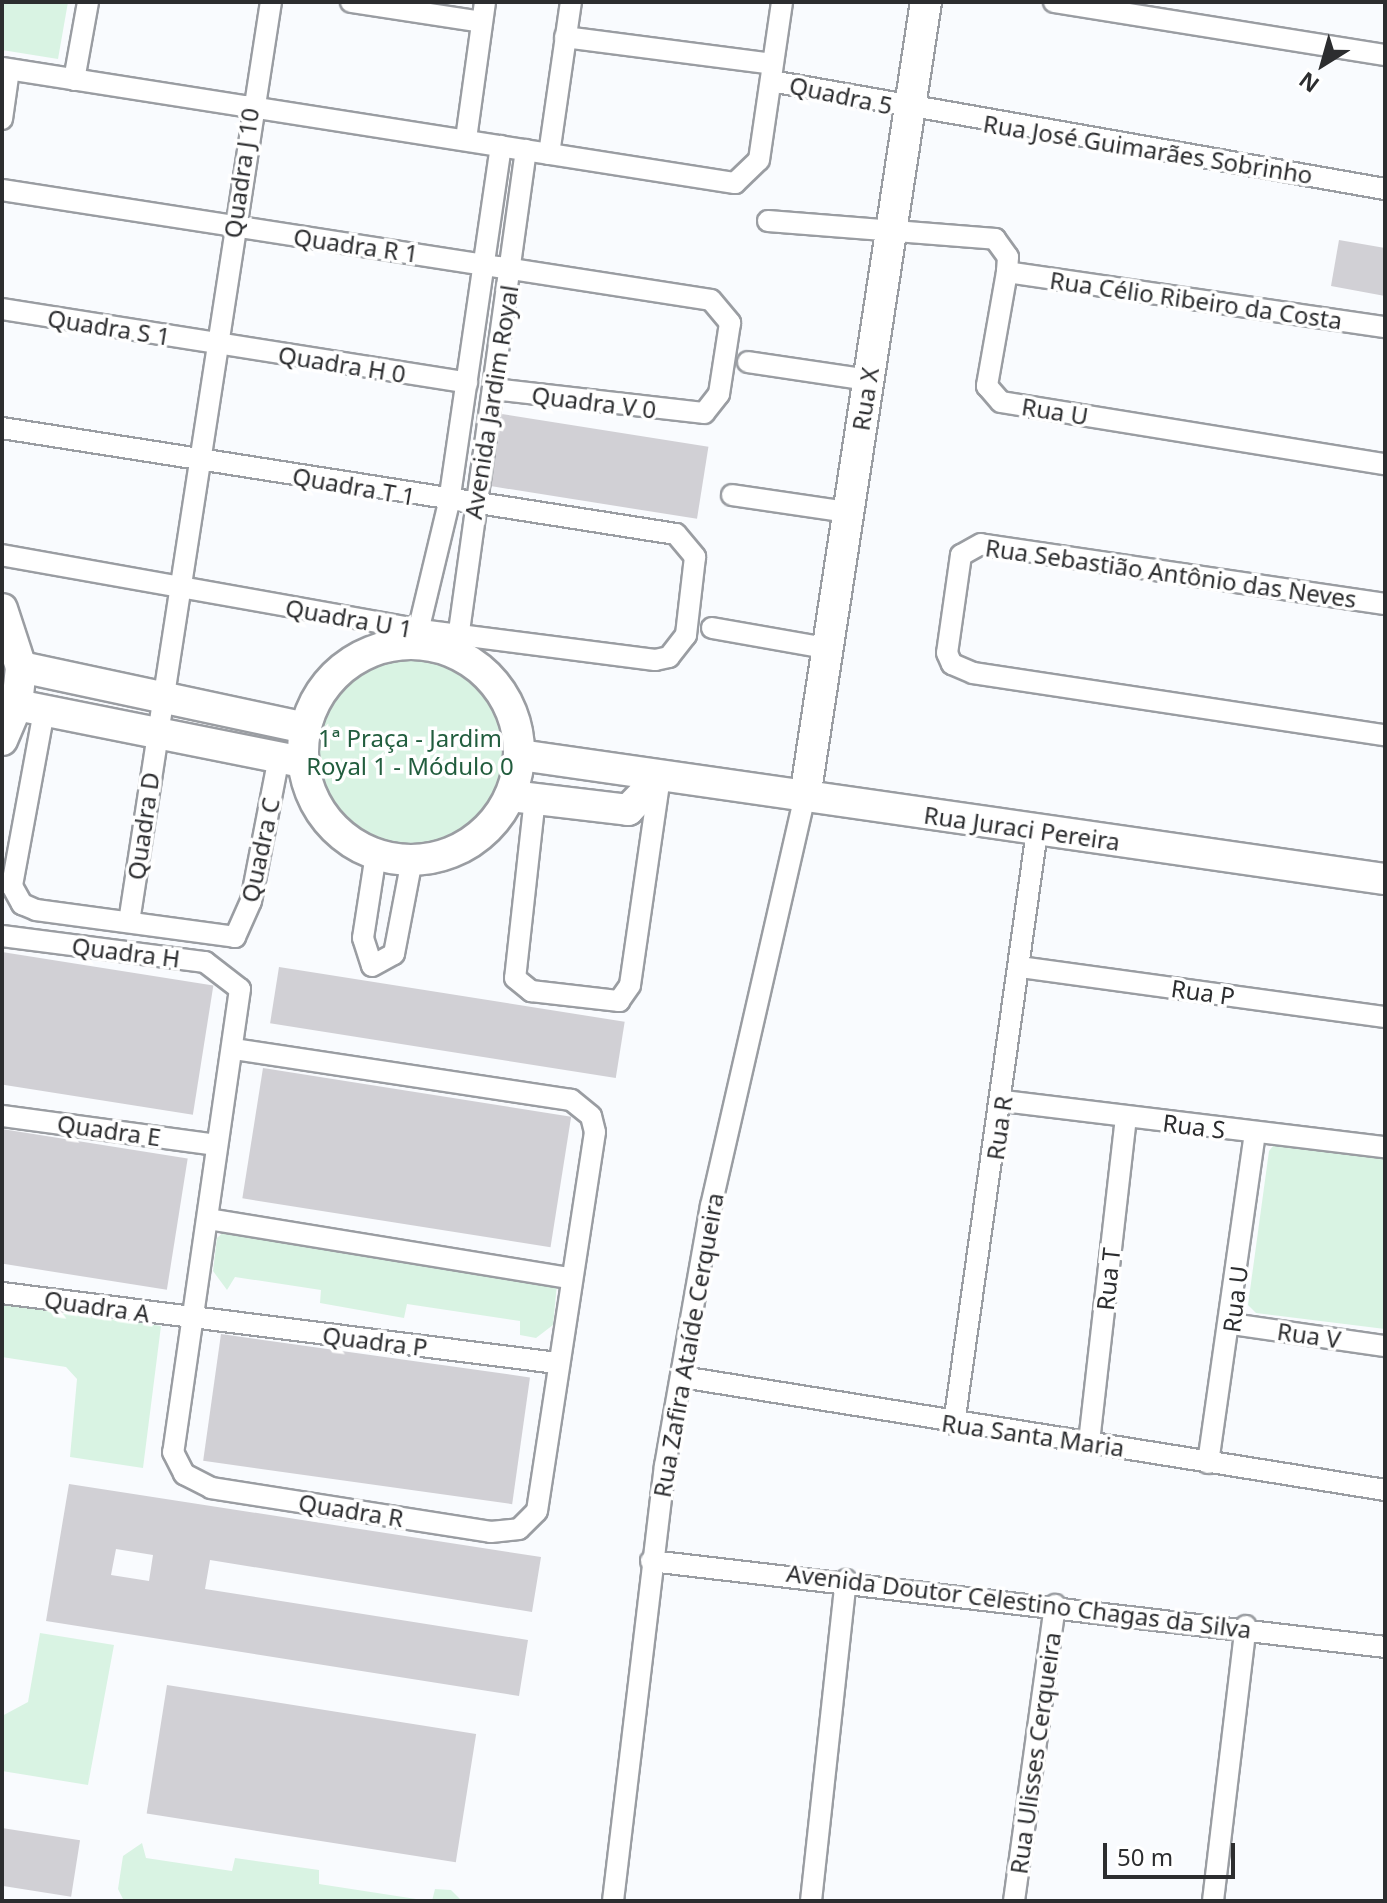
<!DOCTYPE html>
<meta charset="utf-8">
<style>
body{margin:0}
#map{position:relative;width:1387px;height:1903px;overflow:hidden;background:#f9fbfe;font-family:"Noto Sans",sans-serif}
div>[style]{position:absolute}
[style*='--x']{left:calc(var(--x)*1px);top:calc(var(--y)*1px);width:calc(var(--w)*1px);rotate:calc(var(--a)*1deg)}
.green>*{inset:0;background:#d9f3e3}
.round{border-radius:50%}
.building>*{inset:0;background:#d1d0d5;transform-origin:0 0}
.roads{filter:drop-shadow(2px 0 #9a9da2) drop-shadow(-2px 0 #9a9da2) drop-shadow(0 2px #9a9da2) drop-shadow(0 -2px #9a9da2)}
.street>*{height:20px;margin:-10px;padding:0 10px;transform-origin:10px;border-radius:10px;background:#fff}
.secondary>*{height:30px;margin:-15px;padding:0 15px;transform-origin:15px;border-radius:15px;background:#fff}
.secondary>.ring{margin:-15px;padding:0;box-sizing:content-box;background:none;border:30px solid #fff;border-radius:50%}
span{translate:-50% -50%;white-space:nowrap;text-align:center;line-height:1.15;-webkit-text-stroke:7px #fff;paint-order:stroke}
.street-label{font-size:24px;color:#2c2d2f}
.park-label{font-size:24px;color:#225d3e}
.frame{position:absolute;inset:0;border:4px solid #2c2d2f;pointer-events:none}
.north{position:absolute;left:1283px;top:24px;width:80px;height:80px;-webkit-text-stroke:6px #fff;paint-order:stroke;rotate:217deg;font-size:22px;font-weight:700;line-height:32px;text-align:center;color:#2c2d2f}
.north::after{content:'';display:block;margin:auto;width:28px;height:36px;background:#2c2d2f;clip-path:polygon(50% 0,100% 100%,50% 72%,0 100%)}
.scale{position:absolute;left:1103px;top:1843px;width:132px;height:36px;box-sizing:border-box;border:4px solid #2c2d2f;border-top:0;padding-left:10px;font-size:24px;line-height:28px;white-space:nowrap;color:#2c2d2f;-webkit-text-stroke:6px #fff;paint-order:stroke}
</style>
<div id="map">
<div class="green">
<div style="clip-path:polygon(2px 2px,68px 2px,58px 59px,2px 50px)"></div>
<div class="round" style="left:308px;top:650px;width:204px;height:204px"></div>
<div style="clip-path:polygon(1277px 1141px,1385px 1156px,1385px 1329px,1256px 1313px,1248px 1305px,1269px 1151px)"></div>
<div style="clip-path:polygon(228px 1228px,557px 1284px,553px 1325px,536px 1338px,520px 1335px,520px 1321px,407px 1304px,404px 1318px,320px 1303px,321px 1290px,235px 1277px,227px 1290px,213px 1271px,217px 1238px)"></div>
<div style="clip-path:polygon(2px 1302px,161px 1326px,143px 1468px,70px 1457px,77px 1379px,66px 1367px,2px 1357px)"></div>
<div style="clip-path:polygon(40px 1633px,114px 1645px,88px 1785px,2px 1771px,2px 1716px,28px 1702px)"></div>
<div style="clip-path:polygon(142px 1843px,146px 1858px,232px 1871px,235px 1858px,319px 1870px,319px 1884px,429px 1901px,124px 1901px,118px 1889px,123px 1856px)"></div>
<div style="clip-path:polygon(435px 1889px,451px 1890px,462px 1901px,432px 1901px)"></div>
</div>
<div class="building">
<div style="clip-path:polygon(1339px 240px,1385px 248px,1385px 296px,1331px 286px)"></div>
<div style="left:502px;top:414px;width:209px;height:73px;rotate:9deg"></div>
<div style="left:2px;top:952px;width:214px;height:131px;rotate:9deg"></div>
<div style="left:279px;top:967px;width:350px;height:57px;rotate:9deg"></div>
<div style="left:263px;top:1068px;width:312px;height:132px;rotate:9deg"></div>
<div style="left:2px;top:1129px;width:188px;height:133px;rotate:9deg"></div>
<div style="left:221px;top:1334px;width:312px;height:128px;rotate:8deg"></div>
<div style="clip-path:polygon(evenodd,69px 1484px,541px 1557px,532px 1612px,210px 1560px,205px 1589px,528px 1640px,519px 1696px,46px 1621px,69px 1484px,116px 1549px,153px 1555px,149px 1581px,111px 1575px,116px 1549px)"></div>
<div style="left:167px;top:1685px;width:313px;height:130px;rotate:9deg"></div>
<div style="left:2px;top:1828px;width:79px;height:57px;rotate:9deg"></div>
</div>
<div class="roads">
<div class="street">
<div style="--x:351;--y:2;--w:132;--a:8.7"></div>
<div style="--x:1054;--y:2;--w:335;--a:9.1"></div>
<div style="--x:565;--y:37;--w:209;--a:7.4"></div>
<div style="--x:2;--y:68;--w:742;--a:8.92"></div>
<div style="--x:735;--y:183;--w:33;--a:-44"></div>
<div style="--x:759;--y:160;--w:160;--a:-81.7"></div>
<div style="--x:74;--y:80;--w:79;--a:-79.8"></div>
<div style="--x:771;--y:81;--w:623;--a:9.98"></div>
<div style="--x:2;--y:119;--w:49;--a:-81.9"></div>
<div style="--x:466;--y:139;--w:138;--a:-82.1"></div>
<div style="--x:549;--y:154;--w:154;--a:-81.8"></div>
<div style="--x:2;--y:190;--w:717;--a:8.82"></div>
<div style="--x:711;--y:300;--w:30;--a:50"></div>
<div style="--x:730;--y:323;--w:72;--a:98.8"></div>
<div style="--x:719;--y:394;--w:24;--a:128"></div>
<div style="--x:704;--y:413;--w:211;--a:-173.5"></div>
<div style="--x:768;--y:221;--w:228;--a:4.5"></div>
<div style="--x:995;--y:239;--w:22;--a:54"></div>
<div style="--x:1008;--y:257;--w:15;--a:94"></div>
<div style="--x:1007;--y:272;--w:116;--a:100"></div>
<div style="--x:987;--y:386;--w:21;--a:49"></div>
<div style="--x:1001;--y:402;--w:389;--a:9.2"></div>
<div style="--x:1007;--y:272;--w:382;--a:8.3"></div>
<div style="--x:2;--y:309;--w:471;--a:9"></div>
<div style="--x:748;--y:362;--w:122;--a:8.5"></div>
<div style="--x:2;--y:428;--w:682;--a:8.94"></div>
<div style="--x:676;--y:534;--w:30;--a:50"></div>
<div style="--x:695;--y:557;--w:79;--a:96.6"></div>
<div style="--x:686;--y:635;--w:28;--a:128"></div>
<div style="--x:669;--y:657;--w:14;--a:168"></div>
<div style="--x:655;--y:660;--w:235;--a:-172.7"></div>
<div style="--x:422;--y:630;--w:427;--a:-169.9"></div>
<div style="--x:732;--y:495;--w:116;--a:8.4"></div>
<div style="--x:1385;--y:604;--w:408;--a:-171.6"></div>
<div style="--x:981;--y:544;--w:23;--a:151"></div>
<div style="--x:961;--y:555;--w:99;--a:98.1"></div>
<div style="--x:947;--y:653;--w:12;--a:66"></div>
<div style="--x:952;--y:664;--w:23;--a:23"></div>
<div style="--x:973;--y:673;--w:417;--a:8.6"></div>
<div style="--x:712;--y:628;--w:116;--a:10"></div>
<div style="--x:415;--y:644;--w:146;--a:-76.5"></div>
<div style="--x:449;--y:502;--w:360;--a:-81.7"></div>
<div style="--x:456;--y:653;--w:508;--a:-82.08"></div>
<div style="--x:44;--y:711;--w:178;--a:100.4"></div>
<div style="--x:12;--y:886;--w:21;--a:61"></div>
<div style="--x:22;--y:904;--w:15;--a:23"></div>
<div style="--x:36;--y:910;--w:201;--a:7.7"></div>
<div style="--x:235;--y:937;--w:39;--a:-66"></div>
<div style="--x:251;--y:901;--w:147;--a:-79"></div>
<div style="--x:535;--y:798;--w:181;--a:96.3"></div>
<div style="--x:515;--y:978;--w:21;--a:39"></div>
<div style="--x:531;--y:991;--w:89;--a:6.5"></div>
<div style="--x:619;--y:1001;--w:19;--a:-55"></div>
<div style="--x:630;--y:985;--w:210;--a:-81.8"></div>
<div style="--x:376;--y:854;--w:85;--a:98.8"></div>
<div style="--x:363;--y:938;--w:29;--a:72"></div>
<div style="--x:372;--y:966;--w:25;--a:-29"></div>
<div style="--x:394;--y:954;--w:96;--a:-79.2"></div>
<div style="--x:129;--y:922;--w:931;--a:-81.23"></div>
<div style="--x:2;--y:936;--w:205;--a:7.3"></div>
<div style="--x:205;--y:962;--w:44;--a:37.6"></div>
<div style="--x:240;--y:989;--w:468;--a:98.2"></div>
<div style="--x:173;--y:1452;--w:25;--a:63"></div>
<div style="--x:184;--y:1474;--w:30;--a:27"></div>
<div style="--x:211;--y:1488;--w:283;--a:8.9"></div>
<div style="--x:491;--y:1532;--w:28;--a:-6"></div>
<div style="--x:519;--y:1529;--w:25;--a:-45"></div>
<div style="--x:537;--y:1511;--w:383;--a:-81.3"></div>
<div style="--x:595;--y:1132;--w:16;--a:-104"></div>
<div style="--x:591;--y:1116;--w:26;--a:-141"></div>
<div style="--x:571;--y:1100;--w:340;--a:-171.4"></div>
<div style="--x:1020;--y:967;--w:368;--a:7.8"></div>
<div style="--x:1003;--y:1101;--w:385;--a:6.9"></div>
<div style="--x:2;--y:1116;--w:216;--a:7.7"></div>
<div style="--x:208;--y:1219;--w:367;--a:9.3"></div>
<div style="--x:2;--y:1293;--w:559;--a:7.19"></div>
<div style="--x:1232;--y:1324;--w:155;--a:8.2"></div>
<div style="--x:682;--y:1377;--w:712;--a:9.13"></div>
<div style="--x:954;--y:1424;--w:599;--a:-82.03"></div>
<div style="--x:1089;--y:1442;--w:327;--a:-83.5"></div>
<div style="--x:1208;--y:1463;--w:332;--a:-81.9"></div>
<div style="--x:651;--y:1561;--w:739;--a:6.68"></div>
<div style="--x:613;--y:1901;--w:438;--a:-83.2"></div>
<div style="--x:665;--y:1466;--w:264;--a:-80"></div>
<div style="--x:711;--y:1206;--w:420;--a:-77.1"></div>
<div style="--x:811;--y:1901;--w:323;--a:-83.8"></div>
<div style="--x:1014;--y:1901;--w:299;--a:-82.1"></div>
<div style="--x:1213;--y:1901;--w:277;--a:-83.2"></div>
</div>
<div class="secondary">
<div style="--x:2;--y:609;--w:61;--a:71.9"></div>
<div style="--x:21;--y:667;--w:38;--a:96"></div>
<div style="--x:17;--y:705;--w:38;--a:113"></div>
<div class="ring" style="left:303px;top:644px;width:186px;height:186px"></div>
<div style="--x:21;--y:667;--w:290;--a:12.1"></div>
<div style="--x:17;--y:705;--w:292;--a:11.3"></div>
<div style="--x:520;--y:755;--w:874;--a:8.16"></div>
<div style="--x:511;--y:796;--w:118;--a:6.8"></div>
<div style="--x:628;--y:810;--w:46;--a:-45.9"></div>
<div style="--x:805;--y:797;--w:804;--a:-81.35"></div>
</div>
</div>
<div class="street-label">
<span style="left:841px;top:95px;rotate:12deg">Quadra 5</span>
<span style="left:1148px;top:149px;rotate:9deg">Rua José Guimarães Sobrinho</span>
<span style="left:241px;top:173px;rotate:-82deg">Quadra J 10</span>
<span style="left:356px;top:245px;rotate:8deg">Quadra R 1</span>
<span style="left:1196px;top:300px;rotate:8deg">Rua Célio Ribeiro da Costa</span>
<span style="left:109px;top:327px;rotate:9deg">Quadra S 1</span>
<span style="left:342px;top:364px;rotate:9deg">Quadra H 0</span>
<span style="left:865px;top:399px;rotate:-81deg">Rua X</span>
<span style="left:491px;top:402px;rotate:-81deg">Avenida Jardim Royal</span>
<span style="left:594px;top:402px;rotate:7deg">Quadra V 0</span>
<span style="left:1055px;top:411px;rotate:9deg">Rua U</span>
<span style="left:354px;top:486px;rotate:10deg">Quadra T 1</span>
<span style="left:1171px;top:573px;rotate:8deg">Rua Sebastião Antônio das Neves</span>
<span style="left:349px;top:618px;rotate:10deg">Quadra U 1</span>
<span style="left:143px;top:826px;rotate:-82deg">Quadra D</span>
<span style="left:1022px;top:828px;rotate:8deg">Rua Juraci Pereira</span>
<span style="left:260px;top:850px;rotate:-78deg">Quadra C</span>
<span style="left:126px;top:952px;rotate:7deg">Quadra H</span>
<span style="left:1203px;top:992px;rotate:8deg">Rua P</span>
<span style="left:1194px;top:1126px;rotate:7deg">Rua S</span>
<span style="left:999px;top:1128px;rotate:-82deg">Rua R</span>
<span style="left:109px;top:1130px;rotate:8deg">Quadra E</span>
<span style="left:1108px;top:1279px;rotate:-84deg">Rua T</span>
<span style="left:1235px;top:1299px;rotate:-83deg">Rua U</span>
<span style="left:97px;top:1306px;rotate:8deg">Quadra A</span>
<span style="left:1309px;top:1335px;rotate:8deg">Rua V</span>
<span style="left:375px;top:1341px;rotate:7deg">Quadra P</span>
<span style="left:688px;top:1345px;rotate:-80deg">Rua Zafira Ataíde Cerqueira</span>
<span style="left:1033px;top:1435px;rotate:8deg">Rua Santa Maria</span>
<span style="left:351px;top:1510px;rotate:9deg">Quadra R</span>
<span style="left:1019px;top:1601px;rotate:7deg">Avenida Doutor Celestino Chagas da Silva</span>
<span style="left:1035px;top:1753px;rotate:-82deg">Rua Ulisses Cerqueira</span>
</div>
<div class="park-label">
<span style="left:410px;top:752px">1ª Praça - Jardim<br>Royal 1 - Módulo 0</span>
</div>
<div class="frame"></div>
<div class="north">N</div>
<div class="scale">50 m</div>
</div>
